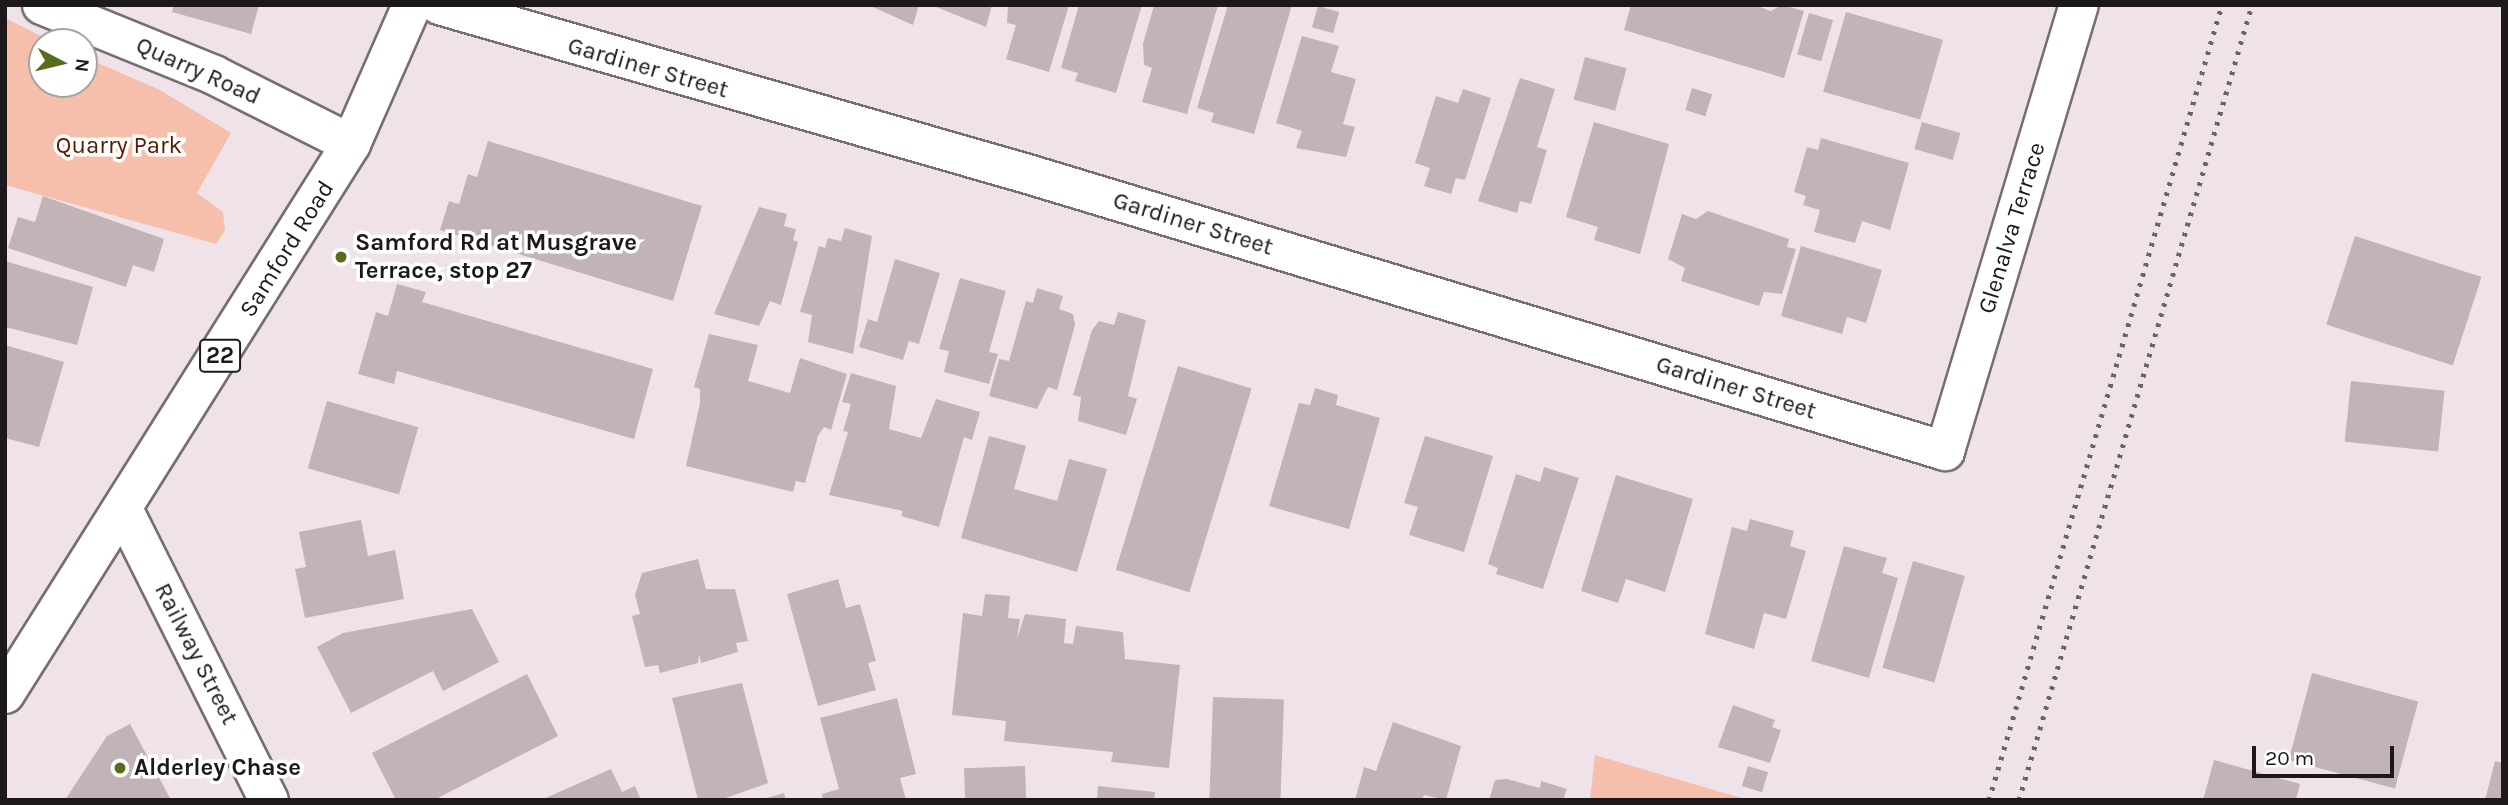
<!DOCTYPE html>
<style>
body{margin:0}
#map{position:relative;width:2508px;height:805px;overflow:hidden;background:#efe3e9;font-family:Karla,sans-serif}
div>[style]{position:absolute}
[style*='--x']{left:calc(var(--x)*1px);top:calc(var(--y)*1px);width:calc(var(--w)*1px);rotate:calc(var(--a)*1deg)}
.green>*{inset:0;background:#f6bfac}
.building>*{inset:0;background:#c2b4b6;transform-origin:0 0}
.roads{filter:drop-shadow(2px 0 #786d73) drop-shadow(-2px 0 #786d73) drop-shadow(0 2px #786d73) drop-shadow(0 -2px #786d73)}
.minor>*{height:38px;margin:-19px;padding:0 19px;transform-origin:19px;border-radius:19px;background:#fff}
.major>*{height:38px;margin:-19px;padding:0 19px;transform-origin:19px;border-radius:19px;background:#fff}
.rail>*{height:5px;margin-top:-2.5px;transform-origin:0;background:repeating-linear-gradient(90deg,#6b6367 0 3.5px,transparent 0 10.5px)}
.dots>*{width:19px;height:19px;translate:-50% -50%;box-sizing:border-box;border:4px solid #fff;border-radius:50%}
span{translate:-50% -50%;white-space:nowrap;text-align:center;line-height:1.15;-webkit-text-stroke:7px #fff;paint-order:stroke}
.shield-label span{padding:2px 5px;background:#fff;border:2px solid;border-radius:5px;-webkit-text-stroke-width:0}
.shield-label{font-size:23px;color:#1d181b;font-weight:700}
.street-label{font-size:24px;color:#1d181b}
.park-label{font-size:24px;color:#5a1a01}
.poi-label{font-size:24px;color:#1d181b;font-weight:700}
.left{translate:0 -50%;text-align:left}
.frame{position:absolute;inset:0;border:7px solid #1d181b;pointer-events:none}
.north{position:absolute;left:28px;top:28px;width:70px;height:70px;box-sizing:border-box;background:#fff;border:2px solid #a5a3a4;border-radius:50%;rotate:97deg;font-size:19px;font-weight:700;line-height:28px;text-align:center;color:#1d181b}
.north::after{content:'';display:block;margin:auto;width:24px;height:32px;background:#576d1c;clip-path:polygon(50% 0,100% 100%,50% 72%,0 100%)}
.scale{position:absolute;left:2252px;top:746px;width:142px;height:32px;box-sizing:border-box;border:4px solid #1d181b;border-top:0;padding-left:9px;font-size:21px;line-height:24px;white-space:nowrap;color:#1d181b;-webkit-text-stroke:5px #fff;paint-order:stroke}
</style>
<div id="map">
<div class="green">
<div style="clip-path:polygon(5px 18px,53px 42px,42px 42px,42px 84px,84px 84px,84px 57px,160px 90px,231px 133px,197px 193px,223px 212px,225px 230px,216px 244px,5px 185px)"></div>
<div style="clip-path:polygon(1595px 755px,1748px 800px,1590px 800px)"></div>
</div>
<div class="building">
<div style="clip-path:polygon(174px 5px,259px 5px,251px 34px,172px 12px)"></div>
<div style="clip-path:polygon(868px 5px,919px 5px,913px 25px)"></div>
<div style="clip-path:polygon(931px 5px,992px 5px,986px 27px)"></div>
<div style="clip-path:polygon(1008px 5px,1069px 5px,1049px 72px,1006px 59px,1016px 25px,1007px 23px)"></div>
<div style="clip-path:polygon(1079px 5px,1142px 5px,1116px 93px,1075px 81px,1078px 73px,1061px 68px)"></div>
<div style="clip-path:polygon(1154px 5px,1218px 5px,1187px 114px,1142px 102px,1152px 68px,1144px 65px,1143px 44px)"></div>
<div style="clip-path:polygon(1228px 5px,1292px 5px,1254px 134px,1211px 122px,1214px 113px,1197px 108px)"></div>
<div style="clip-path:polygon(1631px 5px,1754px 5px,1771px 11px,1782px 5px,1804px 11px,1784px 78px,1624px 30px)"></div>
<div style="left:1318px;top:6px;width:22px;height:22px;rotate:16deg"></div>
<div style="left:1846px;top:12px;width:101px;height:83px;rotate:16deg"></div>
<div style="left:1809px;top:13px;width:25px;height:43px;rotate:16deg"></div>
<div style="clip-path:polygon(1302px 36px,1339px 46px,1331px 72px,1356px 79px,1343px 124px,1355px 127px,1346px 157px,1296px 148px,1302px 131px,1276px 123px)"></div>
<div style="left:1585px;top:57px;width:43px;height:44px;rotate:15deg"></div>
<div style="clip-path:polygon(1520px 78px,1555px 89px,1537px 147px,1547px 150px,1531px 204px,1520px 201px,1517px 213px,1478px 201px)"></div>
<div style="left:1692px;top:88px;width:21px;height:23px;rotate:17deg"></div>
<div style="clip-path:polygon(1463px 89px,1491px 98px,1465px 180px,1456px 178px,1451px 194px,1424px 186px,1430px 168px,1415px 163px,1436px 96px,1458px 103px)"></div>
<div style="clip-path:polygon(1594px 122px,1669px 144px,1640px 254px,1594px 240px,1598px 227px,1566px 217px)"></div>
<div style="left:1922px;top:122px;width:40px;height:28px;rotate:16deg"></div>
<div style="clip-path:polygon(1821px 138px,1909px 163px,1890px 230px,1862px 221px,1855px 243px,1814px 232px,1820px 210px,1803px 205px,1806px 196px,1794px 192px,1807px 147px,1818px 150px)"></div>
<div style="clip-path:polygon(488px 141px,702px 206px,673px 301px,440px 230px,449px 201px,459px 204px,468px 174px,477px 177px)"></div>
<div style="clip-path:polygon(43px 196px,164px 239px,154px 272px,133px 265px,126px 287px,8px 248px,18px 217px,35px 222px)"></div>
<div style="clip-path:polygon(759px 207px,787px 214px,784px 226px,796px 229px,793px 240px,798px 242px,781px 305px,770px 301px,759px 326px,714px 314px)"></div>
<div style="clip-path:polygon(1708px 211px,1789px 239px,1787px 247px,1796px 249px,1782px 294px,1764px 292px,1759px 306px,1681px 281px,1685px 268px,1668px 259px,1682px 214px,1696px 219px)"></div>
<div style="clip-path:polygon(845px 228px,872px 236px,853px 354px,808px 342px,812px 315px,800px 312px,819px 246px,825px 248px,828px 238px,841px 241px)"></div>
<div style="left:2355px;top:236px;width:133px;height:93px;rotate:18deg"></div>
<div style="clip-path:polygon(1801px 246px,1882px 270px,1866px 323px,1847px 317px,1842px 334px,1781px 316px)"></div>
<div style="clip-path:polygon(895px 259px,940px 273px,919px 344px,909px 341px,903px 360px,859px 347px,868px 319px,877px 322px)"></div>
<div style="clip-path:polygon(5px 261px,93px 287px,77px 345px,5px 327px)"></div>
<div style="clip-path:polygon(960px 278px,1006px 291px,989px 352px,998px 354px,989px 384px,944px 372px,949px 351px,939px 349px)"></div>
<div style="clip-path:polygon(397px 284px,426px 292px,422px 302px,653px 369px,634px 439px,397px 371px,394px 384px,358px 374px,376px 312px,388px 316px)"></div>
<div style="clip-path:polygon(1037px 288px,1063px 296px,1059px 309px,1073px 314px,1075px 325px,1057px 390px,1048px 387px,1037px 409px,989px 396px,999px 359px,1009px 361px,1026px 301px,1033px 303px)"></div>
<div style="clip-path:polygon(1118px 312px,1146px 320px,1128px 396px,1137px 399px,1126px 435px,1078px 421px,1081px 397px,1073px 395px,1092px 330px,1099px 321px,1114px 325px)"></div>
<div style="clip-path:polygon(709px 334px,758px 345px,748px 381px,790px 393px,800px 358px,847px 374px,831px 430px,824px 427px,818px 436px,805px 483px,796px 481px,793px 492px,686px 466px,700px 403px,700px 389px,694px 387px)"></div>
<div style="clip-path:polygon(5px 345px,64px 362px,39px 447px,5px 438px)"></div>
<div style="left:1178px;top:366px;width:77px;height:213px;rotate:17deg"></div>
<div style="clip-path:polygon(851px 373px,896px 386px,889px 429px,921px 438px,936px 399px,980px 412px,972px 440px,964px 437px,939px 527px,901px 516px,903px 511px,829px 495px,848px 432px,843px 431px,851px 404px,842px 402px)"></div>
<div style="left:2351px;top:381px;width:94px;height:61px;rotate:6deg"></div>
<div style="clip-path:polygon(1315px 388px,1338px 395px,1336px 405px,1380px 418px,1349px 529px,1269px 506px,1299px 403px,1310px 405px)"></div>
<div style="left:327px;top:401px;width:95px;height:70px;rotate:16deg"></div>
<div style="clip-path:polygon(989px 436px,1026px 446px,1014px 489px,1057px 501px,1069px 459px,1107px 469px,1077px 572px,961px 538px)"></div>
<div style="clip-path:polygon(1425px 436px,1493px 456px,1464px 552px,1409px 535px,1418px 507px,1404px 503px)"></div>
<div style="clip-path:polygon(1544px 467px,1579px 478px,1543px 589px,1496px 574px,1498px 568px,1488px 564px,1516px 474px,1540px 482px)"></div>
<div style="clip-path:polygon(1616px 475px,1693px 499px,1665px 592px,1626px 579px,1618px 603px,1581px 591px)"></div>
<div style="clip-path:polygon(1750px 519px,1794px 531px,1790px 546px,1806px 551px,1786px 619px,1764px 613px,1754px 649px,1705px 634px,1732px 527px,1747px 531px)"></div>
<div style="clip-path:polygon(361px 520px,368px 556px,395px 550px,404px 599px,305px 618px,295px 569px,306px 567px,299px 532px)"></div>
<div style="clip-path:polygon(1844px 546px,1887px 558px,1882px 573px,1898px 578px,1869px 678px,1811px 661px)"></div>
<div style="clip-path:polygon(698px 559px,706px 589px,735px 589px,748px 641px,736px 643px,738px 652px,701px 663px,699px 654px,698px 663px,660px 673px,658px 665px,645px 667px,632px 616px,640px 614px,635px 595px,642px 573px)"></div>
<div style="left:1913px;top:561px;width:54px;height:111px;rotate:16deg"></div>
<div style="clip-path:polygon(838px 579px,846px 608px,860px 604px,876px 661px,868px 663px,876px 690px,818px 706px,787px 594px)"></div>
<div style="clip-path:polygon(985px 594px,1010px 596px,1008px 618px,1020px 619px,1017px 639px,1025px 614px,1066px 619px,1064px 643px,1073px 644px,1076px 626px,1123px 632px,1125px 659px,1180px 665px,1169px 768px,1111px 762px,1113px 752px,1004px 741px,1006px 721px,952px 715px,963px 613px,982px 616px)"></div>
<div style="clip-path:polygon(472px 609px,499px 662px,443px 691px,433px 671px,351px 713px,317px 647px,343px 633px)"></div>
<div style="left:2312px;top:673px;width:110px;height:90px;rotate:15deg"></div>
<div style="clip-path:polygon(527px 674px,558px 736px,434px 800px,396px 800px,372px 753px)"></div>
<div style="clip-path:polygon(742px 683px,768px 783px,720px 800px,698px 800px,672px 698px)"></div>
<div style="left:1213px;top:697px;width:71px;height:102px;rotate:2deg"></div>
<div style="clip-path:polygon(897px 698px,916px 774px,900px 778px,906px 800px,823px 800px,822px 794px,839px 789px,820px 718px)"></div>
<div style="clip-path:polygon(1733px 705px,1775px 720px,1772px 727px,1781px 730px,1770px 763px,1718px 747px)"></div>
<div style="clip-path:polygon(1393px 722px,1461px 746px,1446px 800px,1424px 795px,1422px 800px,1355px 800px,1364px 767px,1376px 771px)"></div>
<div style="clip-path:polygon(130px 724px,171px 800px,65px 800px,107px 736px)"></div>
<div style="clip-path:polygon(2214px 760px,2300px 784px,2296px 800px,2203px 800px)"></div>
<div style="clip-path:polygon(2495px 761px,2503px 763px,2503px 800px,2485px 800px)"></div>
<div style="left:1025px;top:766px;width:34px;height:61px;rotate:88deg"></div>
<div style="left:1748px;top:766px;width:21px;height:21px;rotate:17deg"></div>
<div style="clip-path:polygon(611px 769px,622px 792px,635px 786px,641px 800px,541px 800px)"></div>
<div style="clip-path:polygon(1507px 779px,1540px 788px,1541px 781px,1567px 789px,1563px 800px,1489px 800px,1495px 780px)"></div>
<div style="clip-path:polygon(1098px 786px,1155px 792px,1154px 800px,1097px 800px)"></div>
<div style="clip-path:polygon(784px 793px,786px 800px,763px 800px,763px 799px)"></div>
</div>
<div class="roads">
<div class="minor">
<div style="--x:42;--y:5;--w:186;--a:22.1"></div>
<div style="--x:214;--y:75;--w:153;--a:26.7"></div>
<div style="--x:439;--y:5;--w:616;--a:16.02"></div>
<div style="--x:1031;--y:175;--w:955;--a:16.8"></div>
<div style="--x:1945;--y:451;--w:466;--a:-73.3"></div>
<div style="--x:123;--y:509;--w:326;--a:63.4"></div>
</div>
<div class="major">
<div style="--x:5;--y:694;--w:650;--a:-57.83"></div>
<div style="--x:351;--y:144;--w:152;--a:-66.3"></div>
</div>
</div>
<div class="rail">
<div style="--x:1989;--y:800;--w:828;--a:-73.67"></div>
<div style="--x:2019;--y:800;--w:828;--a:-73.67"></div>
</div>
<div class="dots">
<div style="left:341px;top:257px;background:#576d1c"></div>
<div style="left:120px;top:768px;background:#576d1c"></div>
</div>
<div class="shield-label">
<span style="left:220px;top:356px">22</span>
</div>
<div class="street-label">
<span style="left:648px;top:68px;rotate:16deg">Gardiner Street</span>
<span style="left:198px;top:71px;rotate:24deg">Quarry Road</span>
<span style="left:1193px;top:224px;rotate:17deg">Gardiner Street</span>
<span style="left:2012px;top:228px;rotate:-73deg">Glenalva Terrace</span>
<span style="left:287px;top:249px;rotate:-58deg">Samford Road</span>
<span style="left:1736px;top:388px;rotate:17deg">Gardiner Street</span>
<span style="left:196px;top:654px;rotate:63deg">Railway Street</span>
</div>
<div class="park-label">
<span style="left:119px;top:146px">Quarry Park</span>
</div>
<div class="poi-label">
<span class="left" style="left:355px;top:257px">Samford Rd at Musgrave<br>Terrace, stop 27</span>
<span class="left" style="left:134px;top:768px">Alderley Chase</span>
</div>
<div class="frame"></div>
<div class="north">N</div>
<div class="scale">20 m</div>
</div>
